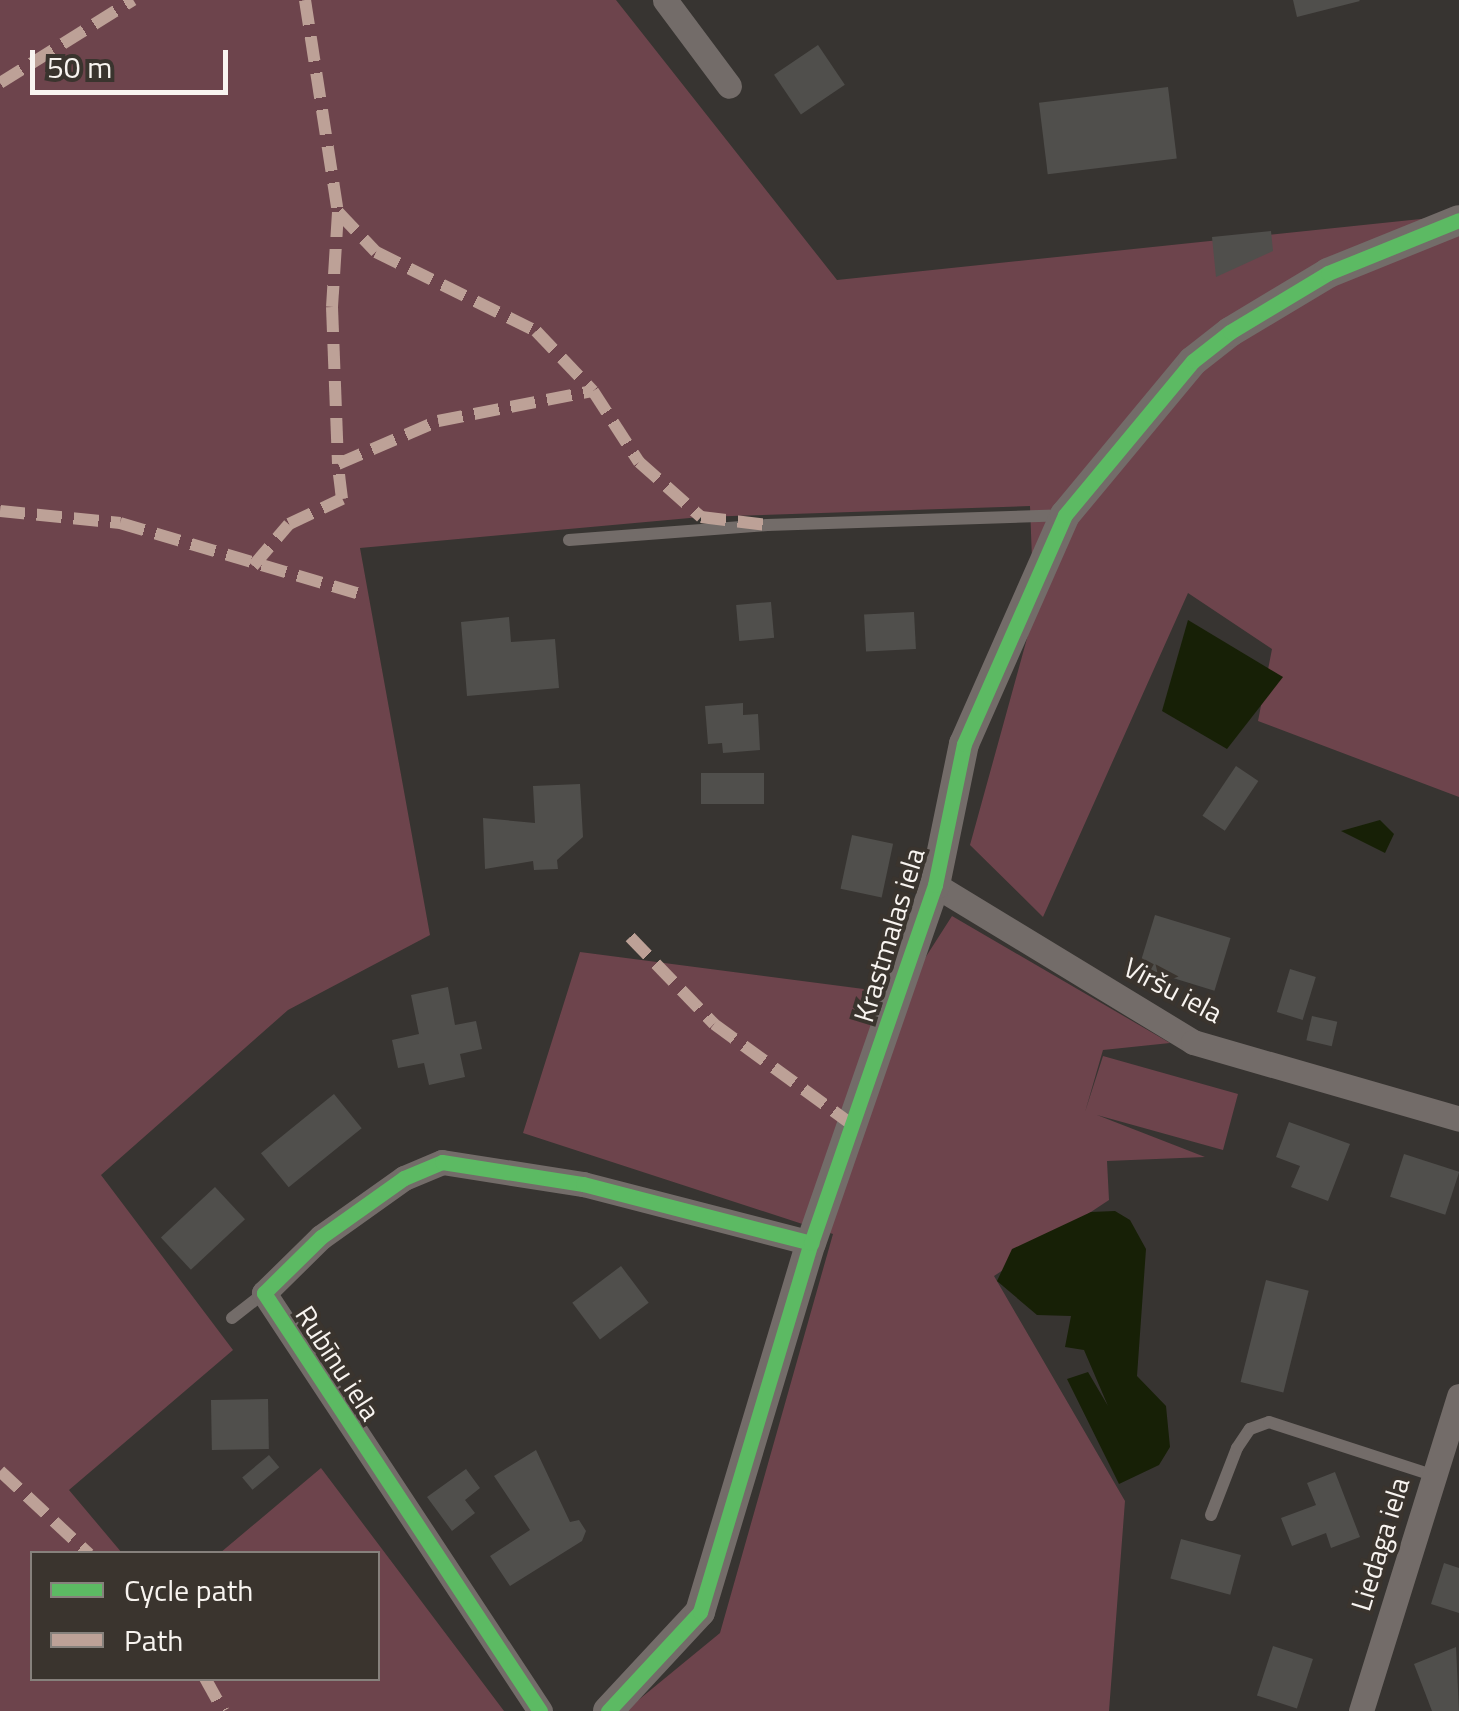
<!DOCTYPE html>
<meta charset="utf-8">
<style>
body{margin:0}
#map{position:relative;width:1459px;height:1711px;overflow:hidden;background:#373431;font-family:"Titillium Web",sans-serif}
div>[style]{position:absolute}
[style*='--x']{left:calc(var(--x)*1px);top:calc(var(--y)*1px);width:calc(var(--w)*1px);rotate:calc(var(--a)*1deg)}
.green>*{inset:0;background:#6d444c}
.water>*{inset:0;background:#172006}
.building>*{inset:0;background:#504f4c;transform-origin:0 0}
.service>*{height:12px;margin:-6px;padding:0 6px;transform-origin:6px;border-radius:6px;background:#736c69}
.minor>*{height:25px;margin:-12.5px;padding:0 12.5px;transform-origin:12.5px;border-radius:12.5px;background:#736c69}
.tertiary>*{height:30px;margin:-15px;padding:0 15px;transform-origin:15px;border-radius:15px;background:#736c69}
.quiet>*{height:12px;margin-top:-6px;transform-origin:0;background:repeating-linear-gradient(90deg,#bda197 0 25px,transparent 0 37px)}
.cycleway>*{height:15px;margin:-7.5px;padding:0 7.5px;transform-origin:7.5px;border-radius:7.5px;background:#5cba63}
span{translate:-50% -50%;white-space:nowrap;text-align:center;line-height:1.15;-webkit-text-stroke:8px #3a342e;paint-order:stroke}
.street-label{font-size:28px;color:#f8f4f0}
.legend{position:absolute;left:30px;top:1551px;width:350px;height:130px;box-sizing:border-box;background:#3a342e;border:2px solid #86817c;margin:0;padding:12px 18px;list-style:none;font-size:30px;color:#f8f4f0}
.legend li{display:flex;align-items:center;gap:20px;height:50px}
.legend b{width:50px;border:2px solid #86817c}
.scale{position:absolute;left:30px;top:50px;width:198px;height:45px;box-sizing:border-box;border:5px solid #f8f4f0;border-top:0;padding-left:12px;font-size:30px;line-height:35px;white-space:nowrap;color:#f8f4f0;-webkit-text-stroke:8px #3a342e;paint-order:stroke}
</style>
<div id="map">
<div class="green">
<div style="clip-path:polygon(0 0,616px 0,837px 280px,1459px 215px,1459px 797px,1258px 721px,1272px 649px,1188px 593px,1043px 917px,970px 845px,1034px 613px,1030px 506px,701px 517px,360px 548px,430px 935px,288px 1010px,101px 1175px,233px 1350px,69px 1490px,122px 1553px,32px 1554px,32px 1678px,378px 1678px,378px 1554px,220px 1553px,321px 1468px,504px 1711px,0 1711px)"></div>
<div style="clip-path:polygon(952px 916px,1170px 1043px,1103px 1050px,1085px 1112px,1103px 1056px,1238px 1094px,1223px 1150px,1097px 1115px,1205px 1157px,1107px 1161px,1109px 1200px,994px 1276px,1125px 1501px,1109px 1711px,625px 1711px,720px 1633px,833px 1234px,523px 1133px,580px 952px,902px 994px)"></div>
</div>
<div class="water">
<div style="clip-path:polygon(1188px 620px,1283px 677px,1227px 749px,1162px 711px)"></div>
<div style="clip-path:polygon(1380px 820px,1394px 834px,1385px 853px,1341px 831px)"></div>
<div style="clip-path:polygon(1115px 1211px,1130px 1220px,1146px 1249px,1137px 1376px,1166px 1406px,1170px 1447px,1159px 1465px,1119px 1484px,1067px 1379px,1088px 1372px,1108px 1406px,1084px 1350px,1065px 1347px,1071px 1316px,1037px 1315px,997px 1281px,1012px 1249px,1091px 1212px)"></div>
</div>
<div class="building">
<div style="clip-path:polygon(1293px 0,1359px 0,1360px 1px,1297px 17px)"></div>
<div style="left:818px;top:45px;width:48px;height:53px;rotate:56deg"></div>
<div style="left:1168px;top:87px;width:72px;height:130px;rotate:83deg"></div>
<div style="clip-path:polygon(1271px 231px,1273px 251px,1216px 277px,1212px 237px)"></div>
<div style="left:771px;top:602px;width:36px;height:35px;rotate:85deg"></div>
<div style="left:914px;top:612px;width:37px;height:50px;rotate:87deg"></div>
<div style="clip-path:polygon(509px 617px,511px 642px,555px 639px,559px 688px,467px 696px,461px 622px)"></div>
<div style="clip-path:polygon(743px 703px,743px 715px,758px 714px,760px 750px,723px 753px,722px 743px,708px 744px,705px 706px)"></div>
<div style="left:1236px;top:766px;width:27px;height:60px;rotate:34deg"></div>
<div style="left:764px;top:773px;width:31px;height:63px;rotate:90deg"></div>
<div style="clip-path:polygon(580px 784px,583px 837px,557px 860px,558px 869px,534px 870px,533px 861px,485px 869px,483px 818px,535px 823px,533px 786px)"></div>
<div style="left:852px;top:835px;width:42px;height:55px;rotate:12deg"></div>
<div style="left:1155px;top:915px;width:79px;height:55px;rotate:17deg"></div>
<div style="left:1290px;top:969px;width:27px;height:45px;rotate:17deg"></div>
<div style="clip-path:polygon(448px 987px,455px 1025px,476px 1021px,482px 1049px,460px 1054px,465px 1077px,429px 1085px,424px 1063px,398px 1068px,392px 1040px,419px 1034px,411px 995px)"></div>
<div style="left:1312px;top:1016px;width:26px;height:25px;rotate:13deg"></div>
<div style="left:334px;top:1094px;width:44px;height:94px;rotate:51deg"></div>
<div style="clip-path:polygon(1289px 1122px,1350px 1144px,1328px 1201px,1291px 1187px,1300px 1166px,1276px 1157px)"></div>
<div style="left:1404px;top:1154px;width:58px;height:45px;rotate:18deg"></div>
<div style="left:215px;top:1187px;width:44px;height:74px;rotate:47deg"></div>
<div style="left:621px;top:1266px;width:46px;height:61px;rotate:53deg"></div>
<div style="left:1266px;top:1280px;width:44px;height:105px;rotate:14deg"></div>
<div style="left:268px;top:1399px;width:50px;height:57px;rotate:89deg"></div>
<div style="clip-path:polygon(536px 1450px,570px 1522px,579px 1520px,586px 1531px,582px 1541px,510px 1586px,490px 1556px,530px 1530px,494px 1476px)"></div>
<div style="left:269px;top:1455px;width:16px;height:35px;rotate:50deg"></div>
<div style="clip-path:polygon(466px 1469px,480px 1488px,465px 1500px,475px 1513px,452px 1531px,427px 1497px)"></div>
<div style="clip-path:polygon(1335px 1472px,1360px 1537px,1331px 1548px,1326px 1533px,1292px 1546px,1281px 1518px,1316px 1505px,1307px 1483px)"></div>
<div style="left:1181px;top:1539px;width:62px;height:41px;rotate:15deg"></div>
<div style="clip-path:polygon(1444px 1563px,1459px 1568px,1459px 1613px,1431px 1604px)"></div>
<div style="left:1273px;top:1646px;width:42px;height:52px;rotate:18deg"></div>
<div style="clip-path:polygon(1456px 1647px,1459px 1711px,1432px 1711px,1414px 1664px)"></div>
</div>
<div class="service">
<div style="--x:569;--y:540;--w:199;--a:-4.3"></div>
<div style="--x:767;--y:525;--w:295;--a:-1.9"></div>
<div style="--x:232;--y:1318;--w:41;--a:-38"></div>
<div style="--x:1211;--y:1515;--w:72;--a:-68.8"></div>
<div style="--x:1237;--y:1448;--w:23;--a:-56"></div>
<div style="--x:1250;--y:1429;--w:20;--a:-20"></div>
<div style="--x:1269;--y:1422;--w:171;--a:18"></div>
</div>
<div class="minor">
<div style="--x:665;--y:0;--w:107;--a:53.3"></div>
<div style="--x:935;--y:885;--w:302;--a:31.3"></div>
<div style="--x:1193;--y:1042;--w:277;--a:16.1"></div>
<div style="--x:540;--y:1711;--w:501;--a:-123.44"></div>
<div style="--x:264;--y:1293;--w:80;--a:-44.5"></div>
<div style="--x:321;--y:1237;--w:102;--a:-35.4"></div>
<div style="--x:404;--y:1178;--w:41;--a:-22.8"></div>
<div style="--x:442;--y:1162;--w:143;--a:8.9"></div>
<div style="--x:583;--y:1184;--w:236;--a:14.5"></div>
<div style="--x:1361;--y:1711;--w:330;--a:-72.7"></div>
</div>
<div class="tertiary">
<div style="--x:608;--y:1711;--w:135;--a:-47.1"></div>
<div style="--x:700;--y:1612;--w:385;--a:-73.3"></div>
<div style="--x:811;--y:1243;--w:379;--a:-70.9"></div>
<div style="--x:935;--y:885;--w:144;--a:-78.4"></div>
<div style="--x:964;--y:744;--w:250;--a:-66.2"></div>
<div style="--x:1065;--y:515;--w:200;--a:-50.3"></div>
<div style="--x:1193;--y:361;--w:47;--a:-38.1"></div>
<div style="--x:1230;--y:332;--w:114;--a:-31"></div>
<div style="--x:1328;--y:273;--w:141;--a:-22"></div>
</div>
<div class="quiet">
<div style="--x:305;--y:0;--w:215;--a:81.2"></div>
<div style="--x:338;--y:212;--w:95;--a:93.6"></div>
<div style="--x:332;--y:307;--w:157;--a:87.8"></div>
<div style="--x:338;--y:464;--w:109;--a:-23.3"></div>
<div style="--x:438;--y:421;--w:158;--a:-11"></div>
<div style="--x:0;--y:83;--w:157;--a:-32"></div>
<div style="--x:338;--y:212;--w:55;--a:46.5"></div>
<div style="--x:376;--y:252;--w:178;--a:26.3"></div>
<div style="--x:536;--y:331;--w:83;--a:46.5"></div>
<div style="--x:593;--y:391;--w:85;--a:57.1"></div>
<div style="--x:639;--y:462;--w:83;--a:41.6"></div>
<div style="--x:701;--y:517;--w:66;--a:6.9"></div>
<div style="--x:0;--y:511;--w:121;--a:5.7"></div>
<div style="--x:120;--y:523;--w:250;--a:16.5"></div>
<div style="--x:253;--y:566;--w:55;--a:-49.4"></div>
<div style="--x:289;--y:524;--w:59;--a:-25.3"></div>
<div style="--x:342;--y:499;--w:35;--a:-97"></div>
<div style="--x:630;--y:937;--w:121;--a:46"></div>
<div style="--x:714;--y:1024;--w:173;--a:36.1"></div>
<div style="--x:0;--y:1471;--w:122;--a:43"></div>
<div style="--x:205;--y:1678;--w:38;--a:61"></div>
</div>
<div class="cycleway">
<div style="--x:540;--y:1711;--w:501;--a:-123.44"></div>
<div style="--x:264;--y:1293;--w:80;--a:-44.5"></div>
<div style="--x:321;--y:1237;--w:102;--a:-35.4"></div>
<div style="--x:404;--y:1178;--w:41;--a:-22.8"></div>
<div style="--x:442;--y:1162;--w:143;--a:8.9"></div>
<div style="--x:583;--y:1184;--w:236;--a:14.5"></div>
<div style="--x:608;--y:1711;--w:135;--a:-47.1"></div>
<div style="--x:700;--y:1612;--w:385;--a:-73.3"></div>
<div style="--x:811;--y:1243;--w:379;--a:-70.9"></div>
<div style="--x:935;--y:885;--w:144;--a:-78.4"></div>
<div style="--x:964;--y:744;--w:250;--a:-66.2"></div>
<div style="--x:1065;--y:515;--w:200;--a:-50.3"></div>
<div style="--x:1193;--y:361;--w:47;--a:-38.1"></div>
<div style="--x:1230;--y:332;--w:114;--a:-31"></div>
<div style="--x:1328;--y:273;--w:141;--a:-22"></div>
</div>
<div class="street-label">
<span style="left:889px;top:935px;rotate:-73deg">Krastmalas iela</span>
<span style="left:1173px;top:990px;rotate:28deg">Viršu iela</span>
<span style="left:338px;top:1363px;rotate:57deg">Rubīnu iela</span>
<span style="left:1380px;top:1544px;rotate:-73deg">Liedaga iela</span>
</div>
<ul class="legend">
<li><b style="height:12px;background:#5cba63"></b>Cycle path</li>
<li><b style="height:12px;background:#bda197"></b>Path</li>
</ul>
<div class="scale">50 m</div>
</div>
